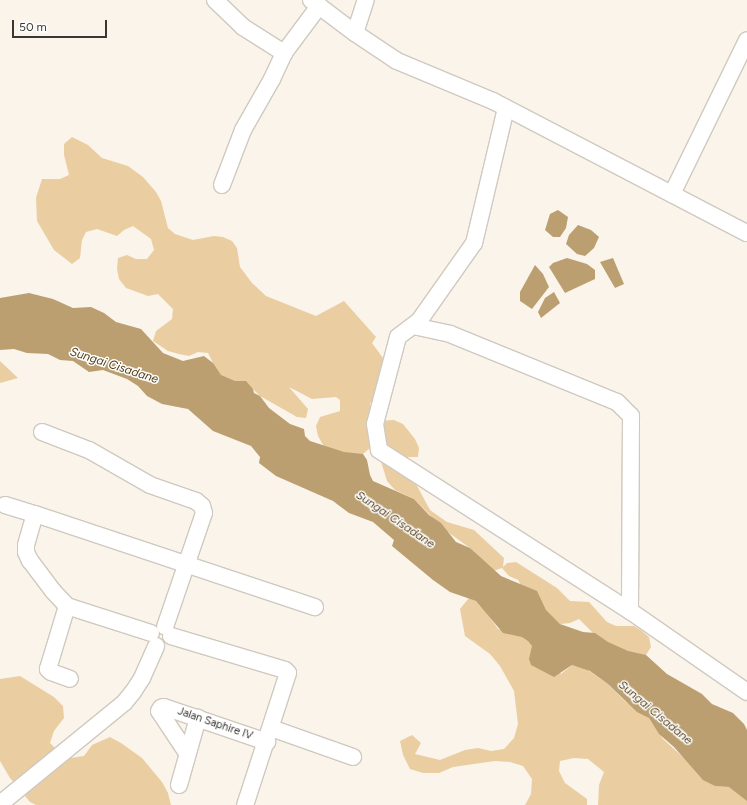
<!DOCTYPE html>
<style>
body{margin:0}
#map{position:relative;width:747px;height:805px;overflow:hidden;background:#faf4ea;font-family:Figtree,sans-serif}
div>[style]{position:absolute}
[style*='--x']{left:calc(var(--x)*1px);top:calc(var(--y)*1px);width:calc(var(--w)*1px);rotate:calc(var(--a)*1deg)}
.green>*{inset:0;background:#eacea1}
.water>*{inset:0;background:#bb9f70}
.roads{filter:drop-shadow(1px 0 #cfc9c0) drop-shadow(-1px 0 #cfc9c0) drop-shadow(0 1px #cfc9c0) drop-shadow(0 -1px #cfc9c0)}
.minor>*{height:16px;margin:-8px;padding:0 8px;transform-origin:8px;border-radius:8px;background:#fff}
span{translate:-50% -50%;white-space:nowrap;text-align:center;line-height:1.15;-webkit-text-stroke:3px #fff;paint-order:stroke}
.street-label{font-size:11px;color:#393733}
.water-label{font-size:12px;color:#4f3b14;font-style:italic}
.scale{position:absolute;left:12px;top:20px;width:95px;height:18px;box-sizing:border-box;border:2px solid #393733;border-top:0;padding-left:5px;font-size:12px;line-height:14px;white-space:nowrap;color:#393733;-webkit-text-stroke:3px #fff;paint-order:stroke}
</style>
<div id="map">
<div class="green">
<div style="clip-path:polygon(72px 137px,88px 145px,102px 158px,128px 166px,143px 177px,156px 192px,161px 201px,168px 228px,175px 234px,193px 240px,214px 236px,223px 237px,232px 241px,237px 248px,240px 267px,252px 283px,266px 296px,316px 316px,344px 301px,376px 337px,372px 343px,388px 365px,386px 391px,370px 403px,371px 412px,376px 421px,394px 420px,403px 424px,415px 439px,419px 448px,418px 457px,408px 457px,399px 462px,416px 484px,430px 510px,447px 522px,474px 530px,504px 558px,503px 567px,507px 563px,516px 562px,557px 588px,570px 601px,589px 602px,607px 622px,616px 626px,634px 626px,642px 631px,649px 637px,651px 647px,646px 655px,637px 658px,601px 641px,579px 619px,570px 623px,560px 624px,529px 598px,518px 580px,509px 576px,502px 568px,493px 571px,470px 548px,445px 530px,414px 499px,395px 490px,387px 481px,379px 455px,370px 448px,363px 454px,353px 456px,332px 450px,323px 445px,318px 436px,316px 426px,320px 417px,340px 411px,340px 400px,336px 397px,312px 399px,289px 387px,308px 409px,306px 418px,297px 417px,260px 396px,253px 389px,215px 373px,213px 363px,208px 353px,198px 352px,189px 356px,179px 354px,168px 351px,153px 341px,156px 331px,172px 319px,173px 309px,158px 294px,148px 296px,126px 288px,119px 279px,117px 269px,118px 258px,127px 255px,136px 259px,147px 259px,154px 250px,151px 239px,133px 226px,124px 230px,117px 236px,97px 229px,86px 232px,82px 240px,80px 258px,72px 264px,54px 250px,37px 221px,36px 198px,42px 179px,60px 179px,69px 175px,64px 155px,64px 144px)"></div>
<div style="clip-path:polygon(0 361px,18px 378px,0 383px)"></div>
<div style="clip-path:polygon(469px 598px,476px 601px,485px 610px,498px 629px,531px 637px,561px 674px,572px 665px,578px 666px,585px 668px,608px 684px,626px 702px,649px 718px,663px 739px,715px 786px,729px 787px,747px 794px,747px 805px,598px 805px,599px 785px,604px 772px,588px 759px,574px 758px,560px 761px,559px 771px,565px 783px,587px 799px,587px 805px,525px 805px,531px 794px,532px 779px,523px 766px,510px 762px,495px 761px,453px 767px,439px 773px,423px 773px,410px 769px,403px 755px,400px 741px,412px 735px,421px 743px,415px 754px,440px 760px,465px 750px,478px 748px,491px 751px,504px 749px,514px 738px,518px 724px,514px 691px,500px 666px,490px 654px,465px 636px,460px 609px)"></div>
<div style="clip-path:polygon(20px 676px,54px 697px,63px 706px,64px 718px,54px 731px,50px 743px,59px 752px,70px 758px,84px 756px,92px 745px,110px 737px,121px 743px,142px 758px,162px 782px,168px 793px,171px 805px,36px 805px,30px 802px,10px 778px,0 761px,0 679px)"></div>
</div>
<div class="water">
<div style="clip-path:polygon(558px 210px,568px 217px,566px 228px,560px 237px,553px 237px,545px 230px,550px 214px)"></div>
<div style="clip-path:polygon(578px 225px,591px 230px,599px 237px,594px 248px,585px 256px,577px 254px,566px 244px,569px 235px)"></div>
<div style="clip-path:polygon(567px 258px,587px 264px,595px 270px,595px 279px,565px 293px,549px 267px,553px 263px)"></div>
<div style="clip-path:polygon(613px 258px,624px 284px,615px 288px,600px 262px)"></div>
<div style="clip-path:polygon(535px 265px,543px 274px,549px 287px,532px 309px,520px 301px,520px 292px)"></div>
<div style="clip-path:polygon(554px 292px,560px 303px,541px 318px,538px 312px,545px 298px)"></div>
<div style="clip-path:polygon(29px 293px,53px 299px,73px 308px,91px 307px,104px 313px,116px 322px,141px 329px,163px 353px,183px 361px,204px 356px,213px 363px,221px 375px,235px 381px,246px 381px,253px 389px,254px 393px,260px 396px,269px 408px,290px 424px,304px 429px,305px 436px,310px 441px,344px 452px,363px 454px,367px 460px,370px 475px,373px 481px,414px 499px,429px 515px,441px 523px,456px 542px,470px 548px,501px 576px,537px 591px,546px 610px,560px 624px,583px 632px,595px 633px,608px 642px,628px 651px,646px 655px,667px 674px,702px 694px,712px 704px,733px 713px,744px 724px,747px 730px,747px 801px,729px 787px,715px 786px,703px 780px,674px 747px,659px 734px,649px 718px,637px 712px,608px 684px,590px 671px,572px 665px,554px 677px,531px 665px,529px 659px,532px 646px,528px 641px,522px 637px,503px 633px,476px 601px,450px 592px,433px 580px,392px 546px,394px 540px,373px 522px,349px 513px,333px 501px,276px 476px,259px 463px,260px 457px,251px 446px,213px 431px,188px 409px,162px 404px,147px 396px,138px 386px,127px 379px,103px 370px,89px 372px,73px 361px,60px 360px,48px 354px,27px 353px,14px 349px,0 350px,0 298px)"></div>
</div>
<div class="roads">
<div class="minor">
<div style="--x:215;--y:0;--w:39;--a:44"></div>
<div style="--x:243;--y:27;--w:49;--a:32.4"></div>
<div style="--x:311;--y:0;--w:55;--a:36.9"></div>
<div style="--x:355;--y:33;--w:50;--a:33.7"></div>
<div style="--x:397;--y:61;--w:104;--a:22.6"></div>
<div style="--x:493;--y:101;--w:286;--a:27.5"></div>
<div style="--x:355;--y:33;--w:35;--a:-72"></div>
<div style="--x:506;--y:108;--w:139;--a:103.3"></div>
<div style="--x:474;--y:243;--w:95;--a:125.2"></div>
<div style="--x:419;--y:321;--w:6;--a:99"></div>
<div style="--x:418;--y:327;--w:33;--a:12"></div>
<div style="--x:450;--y:334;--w:180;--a:22.2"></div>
<div style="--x:617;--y:402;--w:20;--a:45"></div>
<div style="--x:631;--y:416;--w:195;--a:90.3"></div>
<div style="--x:630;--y:611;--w:142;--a:34.7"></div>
<div style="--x:222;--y:185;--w:59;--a:-69.1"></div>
<div style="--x:243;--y:130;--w:59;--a:-60.4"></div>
<div style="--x:272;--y:79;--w:29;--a:-65"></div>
<div style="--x:284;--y:53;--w:59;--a:-53.3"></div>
<div style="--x:672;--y:194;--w:171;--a:-64"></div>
<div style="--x:419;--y:321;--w:26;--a:143"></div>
<div style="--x:398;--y:337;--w:90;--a:104.8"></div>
<div style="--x:375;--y:424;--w:26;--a:81"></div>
<div style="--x:379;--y:450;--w:298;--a:32.7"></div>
<div style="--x:42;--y:432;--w:50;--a:21"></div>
<div style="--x:89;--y:450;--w:70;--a:29.8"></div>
<div style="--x:150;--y:485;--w:49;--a:19.2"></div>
<div style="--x:196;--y:501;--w:8;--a:40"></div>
<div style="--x:202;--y:506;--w:7;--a:74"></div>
<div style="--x:204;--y:513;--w:120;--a:108.9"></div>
<div style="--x:5;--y:505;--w:31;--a:17"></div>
<div style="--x:67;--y:606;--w:66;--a:106.8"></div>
<div style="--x:48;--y:669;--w:4;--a:45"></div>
<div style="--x:51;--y:672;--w:20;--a:20"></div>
<div style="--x:151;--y:633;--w:88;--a:-162.2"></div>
<div style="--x:67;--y:606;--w:21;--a:-133"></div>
<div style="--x:53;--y:591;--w:38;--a:-127"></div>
<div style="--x:30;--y:561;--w:10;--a:-114"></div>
<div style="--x:26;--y:552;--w:7;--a:-90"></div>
<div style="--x:26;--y:545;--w:32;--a:-74"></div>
<div style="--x:35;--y:514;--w:295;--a:18.4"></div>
<div style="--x:171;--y:636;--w:119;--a:16.6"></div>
<div style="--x:285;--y:670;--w:4;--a:45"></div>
<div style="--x:288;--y:673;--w:139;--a:108"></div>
<div style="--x:271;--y:728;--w:87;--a:19.5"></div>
<div style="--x:187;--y:753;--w:50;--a:-123.7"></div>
<div style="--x:159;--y:711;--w:4;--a:-56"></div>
<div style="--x:161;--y:708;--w:3;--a:-18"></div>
<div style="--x:164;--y:707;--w:109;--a:18.8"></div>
<div style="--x:179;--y:785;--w:70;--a:-74.2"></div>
<div style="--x:0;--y:804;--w:160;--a:-39.2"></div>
<div style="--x:124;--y:703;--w:14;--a:-51"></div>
<div style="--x:133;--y:692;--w:17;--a:-57"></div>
<div style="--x:142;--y:678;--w:35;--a:-66"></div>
</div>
</div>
<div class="street-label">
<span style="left:215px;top:724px;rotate:19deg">Jalan Saphire IV</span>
</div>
<div class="water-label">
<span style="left:114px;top:366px;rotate:18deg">Sungai Cisadane</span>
<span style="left:395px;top:520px;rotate:34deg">Sungai Cisadane</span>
<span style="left:655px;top:713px;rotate:40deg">Sungai Cisadane</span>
</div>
<div class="scale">50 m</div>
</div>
